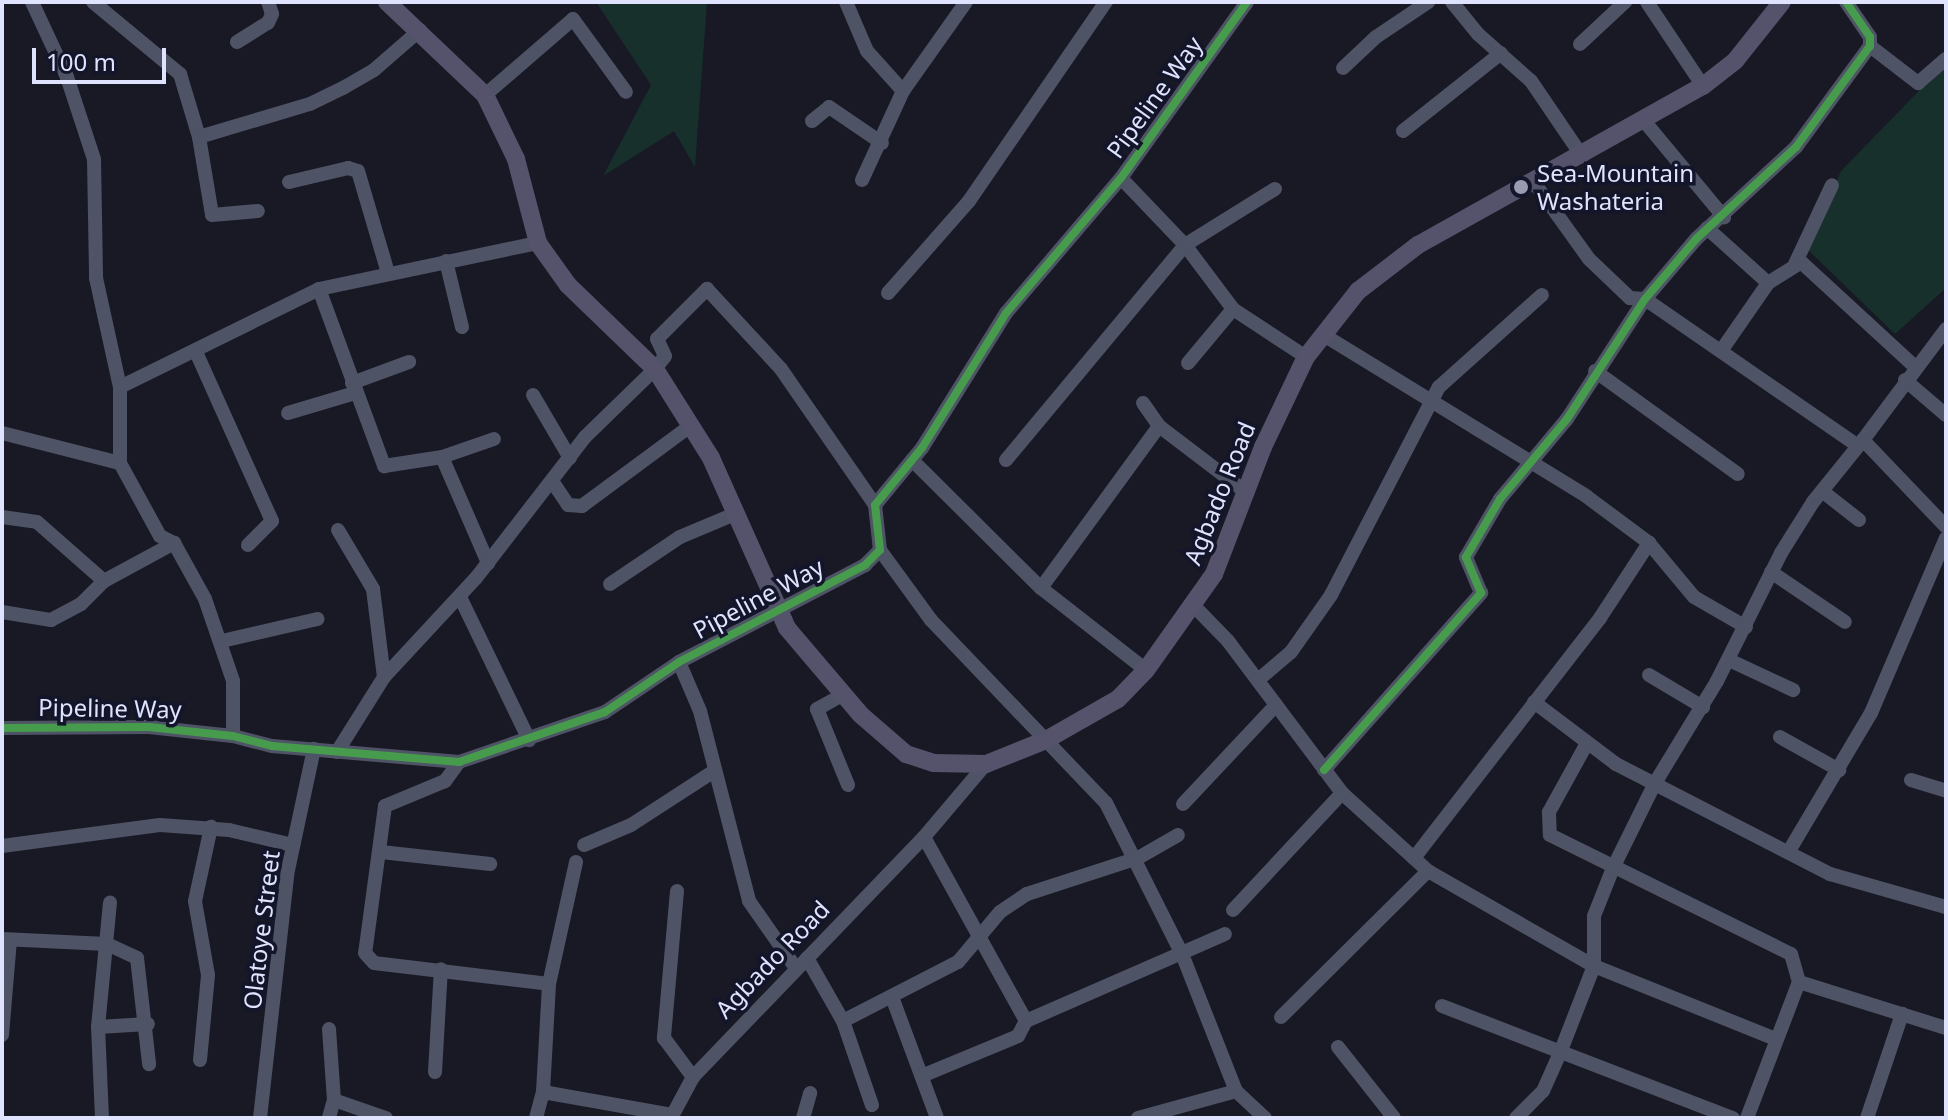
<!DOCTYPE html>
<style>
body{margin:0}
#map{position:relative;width:1948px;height:1120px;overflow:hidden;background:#181925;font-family:"Noto Sans",sans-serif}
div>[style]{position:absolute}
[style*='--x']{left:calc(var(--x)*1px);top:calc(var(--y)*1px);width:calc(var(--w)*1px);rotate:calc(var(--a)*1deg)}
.green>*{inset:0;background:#17302b}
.minor>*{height:14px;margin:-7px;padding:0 7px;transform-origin:7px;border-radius:7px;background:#4e5365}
.major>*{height:18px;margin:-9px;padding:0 9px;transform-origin:9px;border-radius:9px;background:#55536b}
.cycleway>*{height:8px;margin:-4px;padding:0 4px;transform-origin:4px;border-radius:4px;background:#469c4c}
.dots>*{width:22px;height:22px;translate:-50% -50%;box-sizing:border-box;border:4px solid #13152a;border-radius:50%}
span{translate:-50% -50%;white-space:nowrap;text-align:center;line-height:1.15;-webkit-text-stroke:7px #13152a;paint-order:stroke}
.street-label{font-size:24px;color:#dfe3fd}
.poi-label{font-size:24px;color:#dfe3fd}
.left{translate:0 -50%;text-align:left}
.frame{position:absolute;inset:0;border:4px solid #dfe3fd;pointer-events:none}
.scale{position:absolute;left:32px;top:48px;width:134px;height:36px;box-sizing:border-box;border:4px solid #dfe3fd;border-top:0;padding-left:10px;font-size:24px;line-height:28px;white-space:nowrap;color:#dfe3fd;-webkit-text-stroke:6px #13152a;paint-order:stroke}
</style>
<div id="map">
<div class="green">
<div style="clip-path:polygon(596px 2px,707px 2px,695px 167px,674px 131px,603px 176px,651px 85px)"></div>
<div style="clip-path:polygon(1946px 63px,1946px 288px,1895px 334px,1807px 249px,1841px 171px)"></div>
</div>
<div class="minor">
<div style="--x:32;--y:2;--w:83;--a:65"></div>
<div style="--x:67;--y:77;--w:86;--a:71.8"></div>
<div style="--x:94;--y:159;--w:119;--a:89"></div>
<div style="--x:96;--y:278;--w:112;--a:77.6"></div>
<div style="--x:120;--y:387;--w:76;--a:90"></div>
<div style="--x:120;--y:463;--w:83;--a:61.3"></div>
<div style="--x:160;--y:536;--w:16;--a:27"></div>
<div style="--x:174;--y:543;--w:64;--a:61"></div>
<div style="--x:205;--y:599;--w:87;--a:71.1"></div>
<div style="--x:233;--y:681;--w:55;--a:90"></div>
<div style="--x:93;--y:2;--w:113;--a:39.6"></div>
<div style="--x:180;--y:74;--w:66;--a:73.2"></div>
<div style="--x:199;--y:137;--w:79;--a:80.5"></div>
<div style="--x:212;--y:215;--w:46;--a:-5"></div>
<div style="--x:846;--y:2;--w:53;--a:66.8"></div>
<div style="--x:867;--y:51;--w:54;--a:48"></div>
<div style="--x:1452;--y:2;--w:41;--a:50.9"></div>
<div style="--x:1478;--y:34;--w:71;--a:41.6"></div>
<div style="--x:1531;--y:81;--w:91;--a:55.8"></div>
<div style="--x:1647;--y:2;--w:101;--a:56.3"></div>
<div style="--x:237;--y:42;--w:36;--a:-32"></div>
<div style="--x:268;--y:23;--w:10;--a:-66"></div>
<div style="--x:272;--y:14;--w:13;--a:-108"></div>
<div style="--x:1580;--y:44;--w:62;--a:-43"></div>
<div style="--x:1870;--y:46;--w:61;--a:37.6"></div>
<div style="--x:1918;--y:83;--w:37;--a:-41"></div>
<div style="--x:1343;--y:68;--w:45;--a:-43.2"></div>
<div style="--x:1376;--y:37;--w:63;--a:-33.9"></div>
<div style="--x:485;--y:95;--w:116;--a:-40.8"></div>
<div style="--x:573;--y:19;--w:90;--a:54"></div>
<div style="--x:812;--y:121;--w:22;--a:-39"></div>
<div style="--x:829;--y:107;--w:64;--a:34.2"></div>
<div style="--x:1645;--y:122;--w:124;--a:50.3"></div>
<div style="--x:1403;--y:131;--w:125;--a:-38.5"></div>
<div style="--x:199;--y:137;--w:116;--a:-16.6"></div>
<div style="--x:310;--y:104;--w:37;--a:-26"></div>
<div style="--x:343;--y:88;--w:36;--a:-30"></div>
<div style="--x:374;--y:70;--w:61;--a:-41"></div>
<div style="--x:1121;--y:178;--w:93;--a:46.3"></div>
<div style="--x:1185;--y:245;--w:80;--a:53.1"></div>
<div style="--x:1233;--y:309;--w:87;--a:33.3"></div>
<div style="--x:862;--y:180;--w:98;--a:-65.3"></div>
<div style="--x:903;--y:91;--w:109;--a:-54.7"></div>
<div style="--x:1533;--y:181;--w:96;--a:54.3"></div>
<div style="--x:1589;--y:259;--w:57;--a:43.6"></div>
<div style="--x:1630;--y:298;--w:15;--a:4"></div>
<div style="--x:1645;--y:299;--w:259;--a:34.6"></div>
<div style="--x:289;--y:182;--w:61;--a:-13.3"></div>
<div style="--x:348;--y:168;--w:10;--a:17"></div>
<div style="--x:358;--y:171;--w:106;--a:73.6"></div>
<div style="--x:1707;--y:228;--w:82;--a:42"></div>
<div style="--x:446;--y:261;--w:68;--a:76.4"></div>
<div style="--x:1795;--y:264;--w:87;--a:-64.9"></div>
<div style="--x:319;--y:289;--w:189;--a:69.8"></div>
<div style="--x:384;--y:466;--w:59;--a:-8.8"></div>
<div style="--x:442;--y:457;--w:55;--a:-19.1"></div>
<div style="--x:888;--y:293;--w:123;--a:-48.6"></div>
<div style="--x:969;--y:201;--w:242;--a:-55.5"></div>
<div style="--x:1322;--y:334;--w:310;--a:31.5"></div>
<div style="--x:1586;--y:496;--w:79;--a:36.7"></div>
<div style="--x:1649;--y:543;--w:70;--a:50.2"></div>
<div style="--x:1694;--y:597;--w:60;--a:30"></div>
<div style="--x:1721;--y:351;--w:83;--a:-55.3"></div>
<div style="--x:1768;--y:283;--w:39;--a:-32"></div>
<div style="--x:1801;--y:262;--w:155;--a:42.6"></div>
<div style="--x:196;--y:352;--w:185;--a:65.8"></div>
<div style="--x:272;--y:521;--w:34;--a:135"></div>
<div style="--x:1188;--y:363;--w:70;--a:-50.2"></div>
<div style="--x:1595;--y:371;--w:176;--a:35.8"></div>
<div style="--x:1905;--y:380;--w:54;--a:40.5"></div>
<div style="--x:352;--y:383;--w:61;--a:-20.2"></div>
<div style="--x:120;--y:387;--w:222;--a:-26.2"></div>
<div style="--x:319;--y:289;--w:224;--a:-11.9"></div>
<div style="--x:533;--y:395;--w:73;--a:59.6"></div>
<div style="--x:1143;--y:403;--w:28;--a:55"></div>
<div style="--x:1159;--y:426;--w:111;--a:37.3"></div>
<div style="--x:288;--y:413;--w:70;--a:-16.6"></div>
<div style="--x:2;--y:433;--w:122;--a:14.3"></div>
<div style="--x:1863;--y:440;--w:139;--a:-53.2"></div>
<div style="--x:442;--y:457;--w:116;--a:66.5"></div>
<div style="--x:912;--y:460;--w:182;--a:44.8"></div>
<div style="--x:1041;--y:588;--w:133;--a:38"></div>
<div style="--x:1006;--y:460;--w:280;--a:-50.2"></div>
<div style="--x:1185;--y:245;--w:106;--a:-31.9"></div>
<div style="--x:552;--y:481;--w:29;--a:56"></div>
<div style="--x:568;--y:505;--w:14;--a:4"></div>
<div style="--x:582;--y:506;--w:134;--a:-36.5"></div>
<div style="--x:1822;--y:491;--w:47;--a:38.1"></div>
<div style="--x:2;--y:517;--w:35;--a:8"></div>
<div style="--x:37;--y:522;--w:89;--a:41.4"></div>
<div style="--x:338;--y:530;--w:69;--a:59.3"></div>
<div style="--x:373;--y:589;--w:89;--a:82.9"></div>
<div style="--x:880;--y:550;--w:87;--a:53.9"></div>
<div style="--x:931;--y:620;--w:253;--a:46.3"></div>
<div style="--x:1106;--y:803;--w:169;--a:63.3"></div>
<div style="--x:1182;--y:954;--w:147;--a:68.5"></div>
<div style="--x:1236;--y:1091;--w:40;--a:43"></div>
<div style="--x:1771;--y:572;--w:89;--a:34"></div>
<div style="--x:610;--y:584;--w:84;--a:-33.9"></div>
<div style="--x:680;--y:537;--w:62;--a:-22.8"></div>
<div style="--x:1041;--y:588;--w:200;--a:-53.9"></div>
<div style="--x:460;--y:597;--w:159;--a:64.2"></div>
<div style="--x:1194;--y:606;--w:49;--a:45.8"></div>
<div style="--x:1228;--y:641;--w:190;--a:53.1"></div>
<div style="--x:1342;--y:793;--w:116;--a:42.2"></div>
<div style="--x:1428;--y:871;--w:191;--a:29.8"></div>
<div style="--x:1594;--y:966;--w:193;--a:21.9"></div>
<div style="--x:2;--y:612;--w:50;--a:9.3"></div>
<div style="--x:51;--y:620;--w:34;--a:-28"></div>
<div style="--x:81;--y:604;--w:33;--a:-45"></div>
<div style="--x:104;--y:581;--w:80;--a:-28.5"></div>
<div style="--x:222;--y:641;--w:98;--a:-13"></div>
<div style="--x:1729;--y:660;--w:71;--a:25.1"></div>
<div style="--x:679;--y:662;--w:53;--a:66.8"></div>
<div style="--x:700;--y:711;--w:196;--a:75.5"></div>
<div style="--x:749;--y:901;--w:82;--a:55"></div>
<div style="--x:1649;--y:675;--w:63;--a:30.7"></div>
<div style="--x:1258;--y:680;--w:43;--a:-40.3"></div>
<div style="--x:1291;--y:652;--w:70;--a:-54.9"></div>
<div style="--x:1331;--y:595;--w:234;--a:-62.6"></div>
<div style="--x:1439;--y:387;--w:138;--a:-41.8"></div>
<div style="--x:844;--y:694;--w:31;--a:151"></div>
<div style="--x:817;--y:709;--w:82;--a:67.8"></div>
<div style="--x:1534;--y:702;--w:103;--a:37.1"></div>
<div style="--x:1616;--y:764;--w:241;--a:27.2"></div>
<div style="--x:1830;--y:874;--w:121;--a:15.9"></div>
<div style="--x:2;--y:728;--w:147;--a:-0.4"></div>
<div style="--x:149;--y:727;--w:84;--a:6.1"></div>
<div style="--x:233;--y:736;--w:40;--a:14.4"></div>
<div style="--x:272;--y:746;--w:188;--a:4.9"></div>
<div style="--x:459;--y:762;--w:154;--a:-18.9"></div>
<div style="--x:605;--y:712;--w:89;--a:-34"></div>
<div style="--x:679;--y:662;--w:210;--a:-27.5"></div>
<div style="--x:865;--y:565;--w:21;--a:-45"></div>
<div style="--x:880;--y:550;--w:45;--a:-96.3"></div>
<div style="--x:875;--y:505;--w:74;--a:-50.5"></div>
<div style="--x:922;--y:448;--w:159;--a:-58.1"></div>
<div style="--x:1006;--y:313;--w:177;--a:-49.6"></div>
<div style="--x:1121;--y:178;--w:216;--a:-54.4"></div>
<div style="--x:1780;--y:737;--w:68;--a:29.2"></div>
<div style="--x:1586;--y:745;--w:77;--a:118.9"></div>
<div style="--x:1549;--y:812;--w:23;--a:88"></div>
<div style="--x:1550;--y:835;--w:269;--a:26.3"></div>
<div style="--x:1791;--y:954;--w:29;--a:74"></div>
<div style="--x:337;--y:752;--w:89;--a:-57.9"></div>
<div style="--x:384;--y:677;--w:135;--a:-47.1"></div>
<div style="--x:476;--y:578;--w:178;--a:-52.3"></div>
<div style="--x:585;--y:437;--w:98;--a:-44.2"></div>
<div style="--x:655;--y:369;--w:16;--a:-52"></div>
<div style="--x:665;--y:356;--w:19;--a:-115"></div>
<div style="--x:657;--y:339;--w:71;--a:-45"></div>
<div style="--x:707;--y:289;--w:109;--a:47.2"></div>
<div style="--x:781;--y:369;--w:165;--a:55.3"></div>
<div style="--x:459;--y:762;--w:24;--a:126"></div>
<div style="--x:445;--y:781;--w:65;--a:157.4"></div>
<div style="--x:385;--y:806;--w:148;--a:97.7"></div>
<div style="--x:365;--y:953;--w:13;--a:48"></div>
<div style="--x:374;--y:963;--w:176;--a:6.8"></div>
<div style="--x:1324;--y:770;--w:237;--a:-48.4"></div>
<div style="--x:1481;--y:593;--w:39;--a:-113"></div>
<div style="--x:1466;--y:557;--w:67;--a:-59.6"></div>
<div style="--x:1500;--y:499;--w:104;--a:-50.1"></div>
<div style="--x:1567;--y:419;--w:143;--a:-57"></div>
<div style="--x:1645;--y:299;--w:79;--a:-49.6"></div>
<div style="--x:1696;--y:239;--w:136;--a:-42.6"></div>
<div style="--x:1796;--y:147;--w:125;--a:-53.8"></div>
<div style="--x:1870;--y:46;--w:9;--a:-90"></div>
<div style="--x:1870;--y:37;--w:42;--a:-124.4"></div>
<div style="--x:1911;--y:780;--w:37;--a:17"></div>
<div style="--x:1183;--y:804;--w:136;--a:-46.8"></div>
<div style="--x:584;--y:845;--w:51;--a:-23.1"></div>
<div style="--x:631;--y:825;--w:99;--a:-33"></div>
<div style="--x:2;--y:846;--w:159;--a:-7.6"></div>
<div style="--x:160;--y:825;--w:69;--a:4.1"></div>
<div style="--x:229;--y:830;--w:66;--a:13.2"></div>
<div style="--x:1789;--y:851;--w:161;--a:-59.3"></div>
<div style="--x:1871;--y:713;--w:190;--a:-66.8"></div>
<div style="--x:381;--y:852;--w:110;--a:6.3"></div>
<div style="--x:1414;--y:858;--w:304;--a:-52.2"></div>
<div style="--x:1600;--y:618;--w:90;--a:-56.8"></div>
<div style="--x:677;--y:891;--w:148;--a:95.1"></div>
<div style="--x:664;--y:1038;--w:49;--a:53.4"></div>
<div style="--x:1233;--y:910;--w:160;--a:-47"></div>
<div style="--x:2;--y:939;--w:105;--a:2.7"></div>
<div style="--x:107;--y:944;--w:33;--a:25"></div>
<div style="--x:137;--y:958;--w:107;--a:83.5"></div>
<div style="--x:807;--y:958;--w:73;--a:60.3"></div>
<div style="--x:843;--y:1021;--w:89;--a:71"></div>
<div style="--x:892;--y:997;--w:129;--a:69.6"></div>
<div style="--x:1442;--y:1006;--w:312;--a:21.1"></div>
<div style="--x:1281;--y:1017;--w:207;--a:-44.8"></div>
<div style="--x:843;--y:1021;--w:129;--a:-27.2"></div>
<div style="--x:958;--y:962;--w:65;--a:-50"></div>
<div style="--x:1000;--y:912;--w:32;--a:-34"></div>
<div style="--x:1027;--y:894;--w:117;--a:-18"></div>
<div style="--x:1138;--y:858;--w:46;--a:-29.9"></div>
<div style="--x:1026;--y:1021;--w:217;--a:-23.6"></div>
<div style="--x:98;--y:1027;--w:50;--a:-3.4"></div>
<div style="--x:329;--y:1029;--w:71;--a:86"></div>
<div style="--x:334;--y:1100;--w:19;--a:106"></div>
<div style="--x:2;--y:1035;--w:95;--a:-85.2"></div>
<div style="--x:1338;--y:1047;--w:90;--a:51.7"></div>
<div style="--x:200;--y:1060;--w:85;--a:-84.6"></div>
<div style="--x:208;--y:975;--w:75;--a:-100"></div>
<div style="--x:195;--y:901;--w:76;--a:-77.8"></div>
<div style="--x:435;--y:1072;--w:103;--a:-86.7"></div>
<div style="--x:924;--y:1075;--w:102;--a:-22.5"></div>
<div style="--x:1018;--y:1036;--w:17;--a:-62"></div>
<div style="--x:1026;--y:1021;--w:210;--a:-119"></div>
<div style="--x:543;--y:1092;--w:131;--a:10.1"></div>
<div style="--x:334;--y:1100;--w:55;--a:19.1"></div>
<div style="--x:102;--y:1118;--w:91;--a:-92.5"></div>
<div style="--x:98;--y:1027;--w:125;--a:-84.5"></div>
<div style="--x:260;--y:1118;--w:250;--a:-83.6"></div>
<div style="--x:288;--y:870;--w:124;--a:-77.9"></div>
<div style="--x:536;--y:1118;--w:27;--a:-75"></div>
<div style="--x:543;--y:1092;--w:108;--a:-86.8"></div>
<div style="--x:549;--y:984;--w:125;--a:-77.5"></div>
<div style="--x:671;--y:1118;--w:47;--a:-61.8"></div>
<div style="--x:693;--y:1077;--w:333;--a:-46.1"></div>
<div style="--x:924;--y:837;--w:96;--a:-49.7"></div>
<div style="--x:803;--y:1118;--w:26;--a:-74"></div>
<div style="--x:1138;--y:1118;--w:102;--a:-15.4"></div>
<div style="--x:1516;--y:1118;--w:38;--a:-45"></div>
<div style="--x:1543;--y:1091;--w:42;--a:-65.9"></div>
<div style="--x:1560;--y:1053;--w:93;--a:-68.7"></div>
<div style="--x:1594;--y:966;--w:50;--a:-90"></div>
<div style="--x:1594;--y:916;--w:52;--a:-68.4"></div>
<div style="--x:1613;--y:868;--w:95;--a:-63.7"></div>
<div style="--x:1655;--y:783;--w:119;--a:-58.7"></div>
<div style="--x:1717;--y:681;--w:143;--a:-63.4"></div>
<div style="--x:1781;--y:553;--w:60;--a:-57.9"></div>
<div style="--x:1813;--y:502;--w:80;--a:-51.1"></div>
<div style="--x:1863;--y:440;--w:120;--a:46.3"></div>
<div style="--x:1747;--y:1118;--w:146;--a:-69.1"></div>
<div style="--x:1799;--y:982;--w:154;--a:17.4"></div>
<div style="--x:1867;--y:1118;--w:110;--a:-71.4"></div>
</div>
<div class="major">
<div style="--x:387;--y:2;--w:135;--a:43.5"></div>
<div style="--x:485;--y:95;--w:71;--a:64.2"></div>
<div style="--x:516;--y:159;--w:87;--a:75.3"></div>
<div style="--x:538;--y:243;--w:52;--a:54.5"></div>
<div style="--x:568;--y:285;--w:121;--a:44"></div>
<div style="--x:655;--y:369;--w:105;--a:57.8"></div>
<div style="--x:711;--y:458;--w:186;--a:65.9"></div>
<div style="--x:787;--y:628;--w:114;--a:49.6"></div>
<div style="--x:861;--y:715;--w:60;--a:40.9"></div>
<div style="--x:906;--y:754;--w:28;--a:18"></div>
<div style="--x:933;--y:763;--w:53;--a:1.1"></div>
<div style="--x:986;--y:764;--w:65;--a:-21.8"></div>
<div style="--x:1046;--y:740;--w:83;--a:-29.7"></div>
<div style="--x:1118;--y:699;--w:40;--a:-46"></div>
<div style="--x:1146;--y:670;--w:118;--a:-54.7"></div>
<div style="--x:1214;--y:574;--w:136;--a:-68.9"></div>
<div style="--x:1263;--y:447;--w:100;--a:-64.5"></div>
<div style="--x:1306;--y:357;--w:84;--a:-51.8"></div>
<div style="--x:1358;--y:291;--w:76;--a:-37.5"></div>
<div style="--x:1418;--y:245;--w:326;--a:-29.2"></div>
<div style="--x:1703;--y:86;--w:41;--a:-38"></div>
<div style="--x:1735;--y:61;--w:75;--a:-51.5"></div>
</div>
<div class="cycleway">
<div style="--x:2;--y:728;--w:147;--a:-0.4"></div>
<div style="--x:149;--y:727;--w:84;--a:6.1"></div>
<div style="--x:233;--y:736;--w:40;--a:14.4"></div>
<div style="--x:272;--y:746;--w:188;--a:4.9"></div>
<div style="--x:459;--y:762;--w:154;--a:-18.9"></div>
<div style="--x:605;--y:712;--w:89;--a:-34"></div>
<div style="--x:679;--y:662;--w:210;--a:-27.5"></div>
<div style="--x:865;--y:565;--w:21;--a:-45"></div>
<div style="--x:880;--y:550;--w:45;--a:-96.3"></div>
<div style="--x:875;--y:505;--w:74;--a:-50.5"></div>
<div style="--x:922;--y:448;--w:159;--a:-58.1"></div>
<div style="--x:1006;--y:313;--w:177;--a:-49.6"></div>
<div style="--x:1121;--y:178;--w:216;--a:-54.4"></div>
<div style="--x:1324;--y:770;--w:237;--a:-48.4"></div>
<div style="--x:1481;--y:593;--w:39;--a:-113"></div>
<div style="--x:1466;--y:557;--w:67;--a:-59.6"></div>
<div style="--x:1500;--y:499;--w:104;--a:-50.1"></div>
<div style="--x:1567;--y:419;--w:143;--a:-57"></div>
<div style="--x:1645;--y:299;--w:79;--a:-49.6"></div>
<div style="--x:1696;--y:239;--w:136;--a:-42.6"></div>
<div style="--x:1796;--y:147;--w:125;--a:-53.8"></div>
<div style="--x:1870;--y:46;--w:9;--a:-90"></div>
<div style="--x:1870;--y:37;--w:42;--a:-124.4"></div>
</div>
<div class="dots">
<div style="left:1521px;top:187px;background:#999cb1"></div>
</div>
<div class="street-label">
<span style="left:1154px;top:97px;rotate:-54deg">Pipeline Way</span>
<span style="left:1219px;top:493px;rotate:-68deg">Agbado Road</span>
<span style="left:758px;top:598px;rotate:-28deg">Pipeline Way</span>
<span style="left:110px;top:708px;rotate:1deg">Pipeline Way</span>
<span style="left:261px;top:930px;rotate:-83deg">Olatoye Street</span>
<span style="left:772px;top:959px;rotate:-46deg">Agbado Road</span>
</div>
<div class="poi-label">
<span class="left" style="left:1537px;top:187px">Sea-Mountain<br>Washateria</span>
</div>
<div class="frame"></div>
<div class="scale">100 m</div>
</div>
